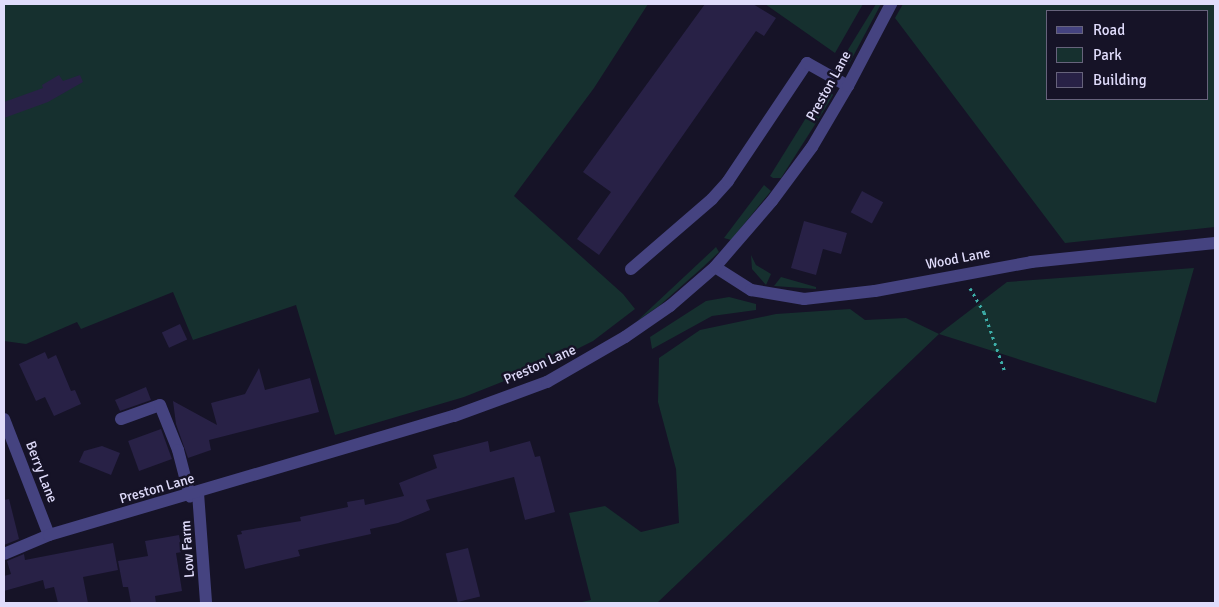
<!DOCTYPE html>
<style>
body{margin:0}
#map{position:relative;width:1219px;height:607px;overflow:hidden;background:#161327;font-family:Signika,sans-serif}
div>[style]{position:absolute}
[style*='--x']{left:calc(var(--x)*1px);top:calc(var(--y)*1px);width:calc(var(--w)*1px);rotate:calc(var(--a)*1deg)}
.green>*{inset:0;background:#16302f}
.building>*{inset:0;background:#282146;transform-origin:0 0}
.path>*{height:3px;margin-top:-1.5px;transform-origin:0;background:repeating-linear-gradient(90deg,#3daea8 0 2.5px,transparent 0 6.5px)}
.minor>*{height:12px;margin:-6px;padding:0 6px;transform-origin:6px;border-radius:6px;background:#454380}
span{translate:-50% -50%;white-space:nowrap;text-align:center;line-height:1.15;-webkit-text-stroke:5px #161327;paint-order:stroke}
.street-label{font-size:14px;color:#e0dcfb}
.frame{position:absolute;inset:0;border:5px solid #e0dcfb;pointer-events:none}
.legend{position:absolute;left:1046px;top:10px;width:162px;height:90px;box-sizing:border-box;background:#161327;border:1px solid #67637c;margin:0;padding:6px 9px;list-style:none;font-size:15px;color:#e0dcfb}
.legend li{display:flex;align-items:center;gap:10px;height:25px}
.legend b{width:25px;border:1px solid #67637c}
</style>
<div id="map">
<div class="green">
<div style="clip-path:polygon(4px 4px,648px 4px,594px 88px,514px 196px,623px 294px,635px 309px,593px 341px,545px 365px,464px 397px,335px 435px,296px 305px,193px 340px,173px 292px,81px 329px,77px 322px,26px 344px,4px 341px)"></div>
<div style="clip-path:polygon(765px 4px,863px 4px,835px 53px)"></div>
<div style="clip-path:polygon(876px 4px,881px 4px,849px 64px,838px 66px)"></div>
<div style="clip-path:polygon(evenodd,903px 4px,1215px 4px,1215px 227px,1065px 243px,895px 18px,903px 4px,1048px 11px,1208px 11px,1208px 99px,1048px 99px,1048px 11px)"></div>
<div style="clip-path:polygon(827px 84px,833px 95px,823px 112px,781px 178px,773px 178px,770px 176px)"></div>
<div style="clip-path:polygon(764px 185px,771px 191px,731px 240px,724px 238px)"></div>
<div style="clip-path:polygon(716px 247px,719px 252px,703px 267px,659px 306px,637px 321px)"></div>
<div style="clip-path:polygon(751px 255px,756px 265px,771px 274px,766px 285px,752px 269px)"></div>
<div style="clip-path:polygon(1194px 268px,1156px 403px,939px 334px,657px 603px,577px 603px,591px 600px,569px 513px,605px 506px,641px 532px,679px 523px,676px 469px,658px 402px,659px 358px,700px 330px,776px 314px,850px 309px,865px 320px,906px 318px,939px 334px,1007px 282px)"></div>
<div style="clip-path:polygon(781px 277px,816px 287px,816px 289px,774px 286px)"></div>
<div style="clip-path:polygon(729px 297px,756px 304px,756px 310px,712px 316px,652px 349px,650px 337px,706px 301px)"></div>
</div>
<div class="building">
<div style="clip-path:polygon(705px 4px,753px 4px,776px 18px,764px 36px,756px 31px,599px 255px,577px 239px,611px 192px,583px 172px)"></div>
<div style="clip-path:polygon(59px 75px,63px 81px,80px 75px,83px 82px,48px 102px,4px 118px,4px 102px,43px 88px,42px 85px)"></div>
<div style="left:862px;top:191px;width:24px;height:24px;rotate:28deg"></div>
<div style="clip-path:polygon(804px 221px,847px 233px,841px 254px,823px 249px,816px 275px,791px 268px)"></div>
<div style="left:180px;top:324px;width:17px;height:20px;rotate:65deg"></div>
<div style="clip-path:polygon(45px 352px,48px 359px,56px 355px,71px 391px,75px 390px,81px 404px,54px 416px,45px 397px,36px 401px,19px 364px)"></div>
<div style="clip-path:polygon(259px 368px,265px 390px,310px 378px,319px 412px,209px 440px,211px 450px,188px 458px,176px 424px,173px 401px,217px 425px,211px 403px,245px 394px)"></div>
<div style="clip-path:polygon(146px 387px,151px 400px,120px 411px,115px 400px)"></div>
<div style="left:161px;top:429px;width:32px;height:35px;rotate:70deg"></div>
<div style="clip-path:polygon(488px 441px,490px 452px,530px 441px,535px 457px,540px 456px,555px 512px,525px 520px,514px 477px,426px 500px,430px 510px,398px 523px,370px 529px,371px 534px,298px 550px,300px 556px,245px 569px,237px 535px,242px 534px,241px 531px,301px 521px,300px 517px,348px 507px,347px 502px,364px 499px,365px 505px,404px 496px,399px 483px,437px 468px,433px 455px)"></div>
<div style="clip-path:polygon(102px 446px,120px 453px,111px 475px,79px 462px,84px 451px)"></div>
<div style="clip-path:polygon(9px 499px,19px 539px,4px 545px,4px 500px)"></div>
<div style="clip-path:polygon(179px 535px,182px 552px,176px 553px,182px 591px,155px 596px,156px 603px,131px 603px,128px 587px,123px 587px,118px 561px,148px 556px,145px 541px)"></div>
<div style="clip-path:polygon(113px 543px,118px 570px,83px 577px,88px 603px,58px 603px,54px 587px,45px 589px,43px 580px,4px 591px,4px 576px,11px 574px,7px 561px,24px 554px,25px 560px)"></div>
<div style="left:468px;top:548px;width:50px;height:23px;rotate:76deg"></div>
</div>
<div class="path">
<div style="--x:970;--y:288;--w:28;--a:60"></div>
<div style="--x:984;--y:312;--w:64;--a:70.7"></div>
</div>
<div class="minor">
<div style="--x:715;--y:267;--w:43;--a:32.6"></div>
<div style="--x:751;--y:290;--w:54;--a:9.6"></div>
<div style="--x:804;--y:299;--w:71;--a:-6.4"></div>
<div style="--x:875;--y:291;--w:159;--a:-10.5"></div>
<div style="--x:1031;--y:262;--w:185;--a:-5.9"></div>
<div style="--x:631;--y:269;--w:107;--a:-40.8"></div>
<div style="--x:712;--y:199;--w:24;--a:-48"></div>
<div style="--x:728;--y:181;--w:142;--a:-56.2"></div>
<div style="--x:807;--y:63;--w:47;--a:29.3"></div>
<div style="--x:4;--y:419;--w:124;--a:68.8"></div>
<div style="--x:121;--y:419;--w:41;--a:-19.7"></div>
<div style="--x:160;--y:405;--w:48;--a:68.2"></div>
<div style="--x:178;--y:450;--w:48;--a:75.4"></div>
<div style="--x:198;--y:493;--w:110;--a:85.8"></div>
<div style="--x:4;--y:554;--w:49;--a:-22.9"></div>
<div style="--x:49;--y:535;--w:422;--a:-16.4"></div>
<div style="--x:454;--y:416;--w:99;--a:-20.1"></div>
<div style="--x:547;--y:382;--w:90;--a:-30"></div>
<div style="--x:625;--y:337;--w:55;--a:-34.6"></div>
<div style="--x:670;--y:306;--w:60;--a:-40.9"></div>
<div style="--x:715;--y:267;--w:87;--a:-49.2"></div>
<div style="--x:772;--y:201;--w:67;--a:-53.5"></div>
<div style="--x:812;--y:147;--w:71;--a:-59.5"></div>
<div style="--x:848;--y:86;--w:93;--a:-62.3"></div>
</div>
<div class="street-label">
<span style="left:829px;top:86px;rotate:-61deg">Preston Lane</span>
<span style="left:958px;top:259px;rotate:-11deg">Wood Lane</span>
<span style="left:540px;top:365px;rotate:-24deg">Preston Lane</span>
<span style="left:41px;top:472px;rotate:69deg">Berry Lane</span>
<span style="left:157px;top:489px;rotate:-16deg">Preston Lane</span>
<span style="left:188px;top:549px;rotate:-94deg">Low Farm</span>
</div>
<div class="frame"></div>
<ul class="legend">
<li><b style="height:6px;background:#454380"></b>Road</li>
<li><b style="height:14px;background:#16302f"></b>Park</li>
<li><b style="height:14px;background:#282146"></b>Building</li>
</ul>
</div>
